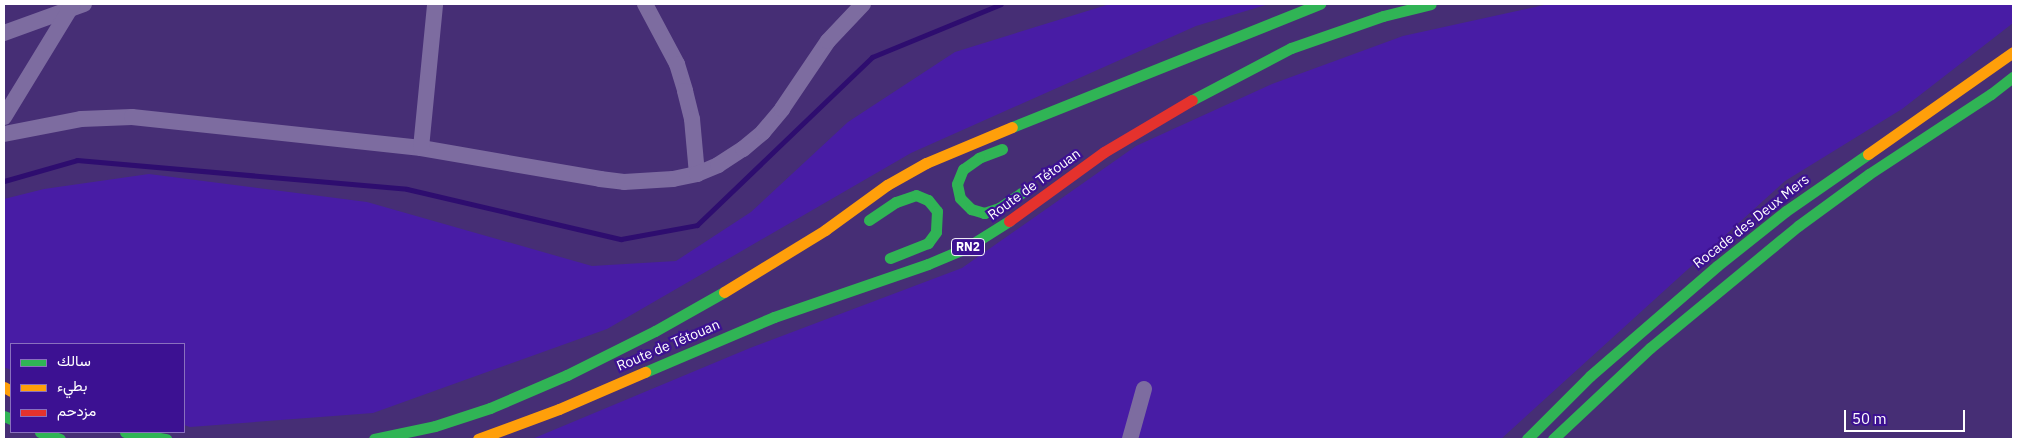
<!DOCTYPE html>
<meta charset="utf-8">
<style>
body{margin:0}
#map{position:relative;width:2017px;height:443px;overflow:hidden;background:#462e75;font-family:"IBM Plex Sans",Vazirmatn,sans-serif}
div>[style]{position:absolute}
[style*='--x']{left:calc(var(--x)*1px);top:calc(var(--y)*1px);width:calc(var(--w)*1px);rotate:calc(var(--a)*1deg)}
.green>*{inset:0;background:#481ca5}
.stream>*{height:5px;margin:-2.5px;padding:0 2.5px;transform-origin:2.5px;border-radius:2.5px;background:#2e0d6f}
.street>*{height:16px;margin:-8px;padding:0 8px;transform-origin:8px;border-radius:8px;background:#7d6ca0}
.fast>*{height:11px;margin:-5.5px;padding:0 5.5px;transform-origin:5.5px;border-radius:5.5px;background:#30b455}
.slow>*{height:11px;margin:-5.5px;padding:0 5.5px;transform-origin:5.5px;border-radius:5.5px;background:#ff9f0a}
.jam>*{height:11px;margin:-5.5px;padding:0 5.5px;transform-origin:5.5px;border-radius:5.5px;background:#e5322d}
span{translate:-50% -50%;white-space:nowrap;text-align:center;line-height:1.15;-webkit-text-stroke:4.5px #3c1192;paint-order:stroke}
.shield-label span{padding:1px 4px;background:#3c1192;border:1px solid;border-radius:4px;-webkit-text-stroke-width:0}
.shield-label{font-size:12px;color:#fff;font-weight:700}
.street-label{font-size:14px;color:#fff}
.frame{position:absolute;inset:0;border:5px solid #fff;pointer-events:none}
.legend{position:absolute;left:10px;top:343px;width:175px;height:90px;box-sizing:border-box;background:#3c1192;border:1px solid #8a70be;margin:0;padding:6px 9px;list-style:none;font-size:15px;color:#fff}
.legend li{display:flex;align-items:center;gap:10px;height:25px}
.legend b{width:25px;border:1px solid #8a70be}
.scale{position:absolute;left:1844px;top:410px;width:121px;height:22px;box-sizing:border-box;border:2px solid #fff;border-top:0;padding-left:6px;font-size:15px;line-height:18px;white-space:nowrap;color:#fff;-webkit-text-stroke:4px #3c1192;paint-order:stroke}
</style>
<div id="map">
<div class="green">
<div style="clip-path:polygon(1110px 4px,1269px 4px,1196px 26px,911px 153px,607px 329px,373px 413px,190px 427px,184px 425px,184px 344px,11px 344px,11px 370px,4px 367px,4px 199px,44px 189px,149px 174px,367px 202px,592px 266px,676px 261px,751px 212px,848px 122px,955px 52px)"></div>
<div style="clip-path:polygon(1574px 4px,2013px 4px,2013px 23px,1902px 109px,1785px 181px,1501px 439px,532px 439px,750px 348px,962px 268px,1136px 146px,1272px 84px,1403px 36px,1544px 5px)"></div>
</div>
<div class="stream">
<div style="--x:4;--y:181;--w:76;--a:-16"></div>
<div style="--x:77;--y:160;--w:331;--a:5"></div>
<div style="--x:407;--y:189;--w:220;--a:13.2"></div>
<div style="--x:621;--y:239;--w:77;--a:-10.4"></div>
<div style="--x:697;--y:225;--w:243;--a:-43.8"></div>
<div style="--x:872;--y:57;--w:139;--a:-22.3"></div>
</div>
<div class="street">
<div style="--x:645;--y:4;--w:68;--a:61.9"></div>
<div style="--x:677;--y:64;--w:28;--a:73"></div>
<div style="--x:685;--y:91;--w:29;--a:76"></div>
<div style="--x:692;--y:119;--w:55;--a:84.8"></div>
<div style="--x:4;--y:33;--w:85;--a:-19.9"></div>
<div style="--x:4;--y:117;--w:132;--a:-58.6"></div>
<div style="--x:4;--y:134;--w:78;--a:-11"></div>
<div style="--x:81;--y:119;--w:51;--a:-2.2"></div>
<div style="--x:132;--y:117;--w:291;--a:6.1"></div>
<div style="--x:421;--y:148;--w:182;--a:9.8"></div>
<div style="--x:600;--y:179;--w:24;--a:7"></div>
<div style="--x:624;--y:182;--w:49;--a:-3.5"></div>
<div style="--x:673;--y:179;--w:25;--a:-12"></div>
<div style="--x:697;--y:174;--w:23;--a:-23"></div>
<div style="--x:718;--y:165;--w:30;--a:-33"></div>
<div style="--x:743;--y:149;--w:26;--a:-40"></div>
<div style="--x:763;--y:132;--w:30;--a:-50"></div>
<div style="--x:782;--y:109;--w:82;--a:-55.9"></div>
<div style="--x:828;--y:41;--w:51;--a:-46.6"></div>
<div style="--x:421;--y:148;--w:145;--a:-84.4"></div>
<div style="--x:1130;--y:439;--w:52;--a:-74.4"></div>
</div>
<div class="fast">
<div style="--x:1192;--y:100;--w:112;--a:-27.7"></div>
<div style="--x:1291;--y:48;--w:97;--a:-19.2"></div>
<div style="--x:1383;--y:16;--w:49;--a:-14"></div>
<div style="--x:1012;--y:127;--w:332;--a:-21.8"></div>
<div style="--x:1002;--y:149;--w:25;--a:159"></div>
<div style="--x:979;--y:158;--w:19;--a:145"></div>
<div style="--x:963;--y:169;--w:16;--a:112"></div>
<div style="--x:957;--y:184;--w:14;--a:78"></div>
<div style="--x:960;--y:198;--w:16;--a:45"></div>
<div style="--x:971;--y:209;--w:14;--a:17"></div>
<div style="--x:984;--y:213;--w:16;--a:-18"></div>
<div style="--x:999;--y:208;--w:27;--a:-34"></div>
<div style="--x:869;--y:220;--w:32;--a:-34"></div>
<div style="--x:896;--y:202;--w:21;--a:-19"></div>
<div style="--x:916;--y:195;--w:13;--a:23"></div>
<div style="--x:928;--y:200;--w:14;--a:51"></div>
<div style="--x:937;--y:211;--w:21;--a:93"></div>
<div style="--x:936;--y:232;--w:14;--a:126"></div>
<div style="--x:928;--y:243;--w:41;--a:158.5"></div>
<div style="--x:645;--y:372;--w:140;--a:-23.1"></div>
<div style="--x:774;--y:317;--w:163;--a:-19"></div>
<div style="--x:928;--y:264;--w:41;--a:-22.8"></div>
<div style="--x:966;--y:248;--w:51;--a:-32.1"></div>
<div style="--x:4;--y:416;--w:8;--a:23"></div>
<div style="--x:40;--y:432;--w:21;--a:19"></div>
<div style="--x:125;--y:432;--w:42;--a:9.7"></div>
<div style="--x:374;--y:439;--w:62;--a:-12"></div>
<div style="--x:435;--y:426;--w:58;--a:-18.1"></div>
<div style="--x:490;--y:408;--w:84;--a:-23.2"></div>
<div style="--x:567;--y:375;--w:98;--a:-26.6"></div>
<div style="--x:655;--y:331;--w:79;--a:-29.5"></div>
<div style="--x:1527;--y:439;--w:89;--a:-45"></div>
<div style="--x:1590;--y:376;--w:168;--a:-40.9"></div>
<div style="--x:1717;--y:266;--w:88;--a:-38.6"></div>
<div style="--x:1786;--y:211;--w:100;--a:-34.8"></div>
<div style="--x:1553;--y:439;--w:133;--a:-43.2"></div>
<div style="--x:1650;--y:348;--w:192;--a:-39.5"></div>
<div style="--x:1798;--y:226;--w:88;--a:-36.2"></div>
<div style="--x:1869;--y:174;--w:146;--a:-33.3"></div>
<div style="--x:1991;--y:94;--w:28;--a:-38"></div>
</div>
<div class="slow">
<div style="--x:1868;--y:154;--w:177;--a:-35.1"></div>
<div style="--x:724;--y:292;--w:119;--a:-31.5"></div>
<div style="--x:825;--y:230;--w:77;--a:-36"></div>
<div style="--x:887;--y:185;--w:45;--a:-29.4"></div>
<div style="--x:926;--y:163;--w:93;--a:-22.7"></div>
<div style="--x:4;--y:387;--w:8;--a:30"></div>
<div style="--x:478;--y:439;--w:86;--a:-20.3"></div>
<div style="--x:559;--y:409;--w:94;--a:-23.3"></div>
</div>
<div class="jam">
<div style="--x:1009;--y:221;--w:117;--a:-36"></div>
<div style="--x:1104;--y:152;--w:102;--a:-30.6"></div>
</div>
<div class="shield-label">
<span style="left:968px;top:247px">RN2</span>
</div>
<div class="street-label">
<span style="left:1034px;top:184px;rotate:-36deg">Route de Tétouan</span>
<span style="left:1751px;top:221px;rotate:-38deg">Rocade des Deux Mers</span>
<span style="left:668px;top:345px;rotate:-23deg">Route de Tétouan</span>
</div>
<div class="frame"></div>
<ul class="legend">
<li><b style="height:6px;background:#30b455"></b>سالك</li>
<li><b style="height:6px;background:#ff9f0a"></b>بطيء</li>
<li><b style="height:6px;background:#e5322d"></b>مزدحم</li>
</ul>
<div class="scale">50 m</div>
</div>
